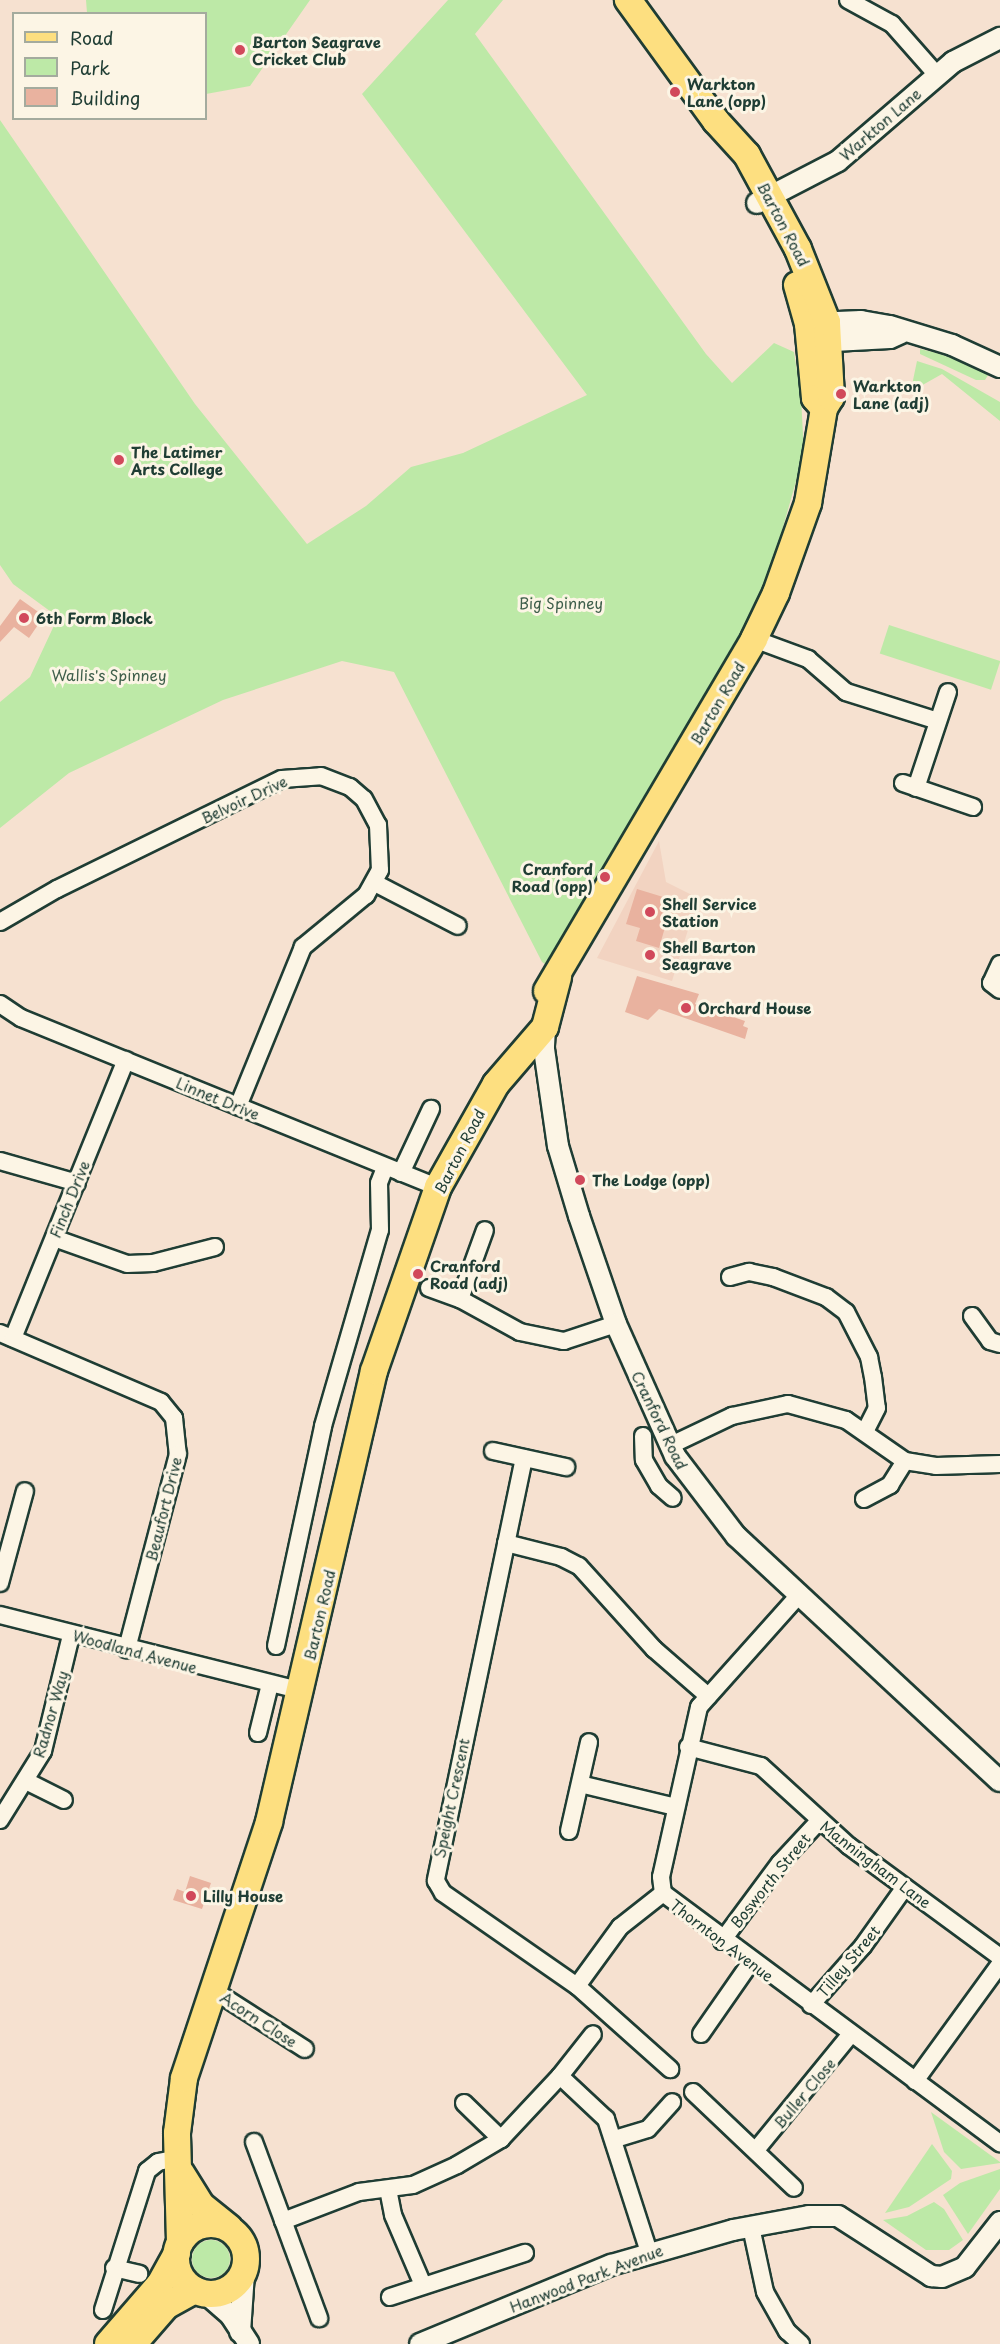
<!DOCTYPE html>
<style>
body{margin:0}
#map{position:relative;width:1000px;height:2344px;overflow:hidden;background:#f6e1d0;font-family:"Playpen Sans",sans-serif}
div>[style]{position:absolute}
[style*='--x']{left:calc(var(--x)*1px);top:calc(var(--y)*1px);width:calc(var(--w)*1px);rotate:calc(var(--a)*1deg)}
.built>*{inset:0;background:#f2d3c1}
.green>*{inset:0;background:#bde9a7;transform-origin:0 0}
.round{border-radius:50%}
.building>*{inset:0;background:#e9b29f}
.roads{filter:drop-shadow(2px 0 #1f3d34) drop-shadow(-2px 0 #1f3d34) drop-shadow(0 2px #1f3d34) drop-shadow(0 -2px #1f3d34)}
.minor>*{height:16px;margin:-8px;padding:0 8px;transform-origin:8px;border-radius:8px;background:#fcf5e5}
.tertiary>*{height:20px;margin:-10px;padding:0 10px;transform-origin:10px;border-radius:10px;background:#fcf5e5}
.primary>*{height:26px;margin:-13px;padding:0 13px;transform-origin:13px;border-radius:13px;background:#fddf80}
.primary>.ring{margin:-13px;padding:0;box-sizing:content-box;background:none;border:26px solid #fddf80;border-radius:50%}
.dots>*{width:16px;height:16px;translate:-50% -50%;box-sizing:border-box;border:3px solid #fcf5e5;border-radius:50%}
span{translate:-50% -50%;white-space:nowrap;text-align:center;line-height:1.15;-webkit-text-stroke:6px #fcf5e5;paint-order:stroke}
.poi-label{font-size:15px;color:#1f3d34;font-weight:700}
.left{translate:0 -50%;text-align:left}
.right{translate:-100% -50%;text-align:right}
.street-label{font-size:15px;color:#1f3d34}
.park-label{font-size:15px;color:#3f5f4b}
.legend{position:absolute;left:12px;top:12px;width:195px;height:108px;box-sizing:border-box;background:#fcf5e5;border:2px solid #a4ab9e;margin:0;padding:8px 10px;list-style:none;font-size:18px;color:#1f3d34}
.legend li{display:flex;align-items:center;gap:12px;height:30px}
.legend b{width:30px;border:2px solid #a4ab9e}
</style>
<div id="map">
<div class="built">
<div style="clip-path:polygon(659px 841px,666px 882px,698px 898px,672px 981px,597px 958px)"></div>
</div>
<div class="green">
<div style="clip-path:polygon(86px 0,310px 0,250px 86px,206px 94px,206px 14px,87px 13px)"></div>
<div style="clip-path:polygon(448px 0,503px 0,475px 34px,706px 354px,732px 383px,774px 343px,794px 352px,801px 397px,804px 453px,763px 598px,551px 968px,542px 962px,394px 672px,342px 661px,223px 700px,69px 773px,0 828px,0 702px,30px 677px,58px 617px,13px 584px,0 565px,0 120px,195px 404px,307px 544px,366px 506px,411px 467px,463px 453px,587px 395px,362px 94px)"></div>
<div style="clip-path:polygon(920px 349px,937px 353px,990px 372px,985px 380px,976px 380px,920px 354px)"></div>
<div style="clip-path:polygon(917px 361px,942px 369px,1000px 402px,1000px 421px,942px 374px,919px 387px,912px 385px)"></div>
<div style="left:889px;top:625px;width:117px;height:30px;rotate:18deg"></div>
<div style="clip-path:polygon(931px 2112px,1000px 2162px,1000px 2163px,961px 2169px,944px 2152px)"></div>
<div style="clip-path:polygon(932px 2144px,952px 2171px,951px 2179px,909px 2207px,885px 2213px)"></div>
<div style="clip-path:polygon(1000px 2169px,1000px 2189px,968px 2234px,943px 2195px,960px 2183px)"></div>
<div style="clip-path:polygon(934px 2202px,944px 2209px,963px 2240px,949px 2250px,926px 2250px,883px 2220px,907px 2216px)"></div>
<div class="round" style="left:192px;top:2240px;width:38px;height:38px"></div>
</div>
<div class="building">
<div style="clip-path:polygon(20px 599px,44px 616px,29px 638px,14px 627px,0 642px,0 626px)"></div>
<div style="clip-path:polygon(637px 889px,673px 900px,659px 948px,636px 941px,640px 928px,626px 924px)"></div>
<div style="clip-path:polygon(637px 976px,699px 994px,695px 1004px,745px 1021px,743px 1026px,748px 1028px,745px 1039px,659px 1009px,648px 1020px,625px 1012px)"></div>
<div style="clip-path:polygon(190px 1876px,211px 1883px,202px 1909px,173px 1900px,177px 1889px,185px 1892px)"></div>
</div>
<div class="roads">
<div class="minor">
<div style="--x:848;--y:0;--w:50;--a:28.6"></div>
<div style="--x:892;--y:24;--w:68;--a:48.6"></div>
<div style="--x:754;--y:639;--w:58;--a:20.3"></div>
<div style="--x:808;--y:659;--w:50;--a:41"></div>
<div style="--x:846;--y:692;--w:96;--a:17.5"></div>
<div style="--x:903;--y:783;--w:74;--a:18.9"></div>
<div style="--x:916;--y:788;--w:101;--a:-71.6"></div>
<div style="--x:375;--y:883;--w:93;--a:27.4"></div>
<div style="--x:0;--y:922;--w:66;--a:-30.1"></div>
<div style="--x:57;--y:889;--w:250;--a:-26.1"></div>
<div style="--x:282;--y:779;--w:39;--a:-4"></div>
<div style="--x:321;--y:776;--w:31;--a:21"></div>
<div style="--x:350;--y:787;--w:18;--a:41"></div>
<div style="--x:364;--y:799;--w:30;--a:62"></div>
<div style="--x:378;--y:825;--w:45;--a:87.5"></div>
<div style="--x:380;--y:870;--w:29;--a:119"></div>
<div style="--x:366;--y:895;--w:82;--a:140.5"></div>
<div style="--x:303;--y:947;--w:172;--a:112.2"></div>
<div style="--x:1000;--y:964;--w:21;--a:115"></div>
<div style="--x:991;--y:983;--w:11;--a:38"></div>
<div style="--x:0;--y:1004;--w:25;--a:34"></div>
<div style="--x:21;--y:1018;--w:450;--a:22.1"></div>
<div style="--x:0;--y:1161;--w:80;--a:15.9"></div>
<div style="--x:401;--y:1173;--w:71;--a:-64.9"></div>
<div style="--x:54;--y:1238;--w:77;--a:19.6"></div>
<div style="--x:127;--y:1264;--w:26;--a:-2"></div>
<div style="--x:153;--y:1263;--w:64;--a:-14.5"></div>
<div style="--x:730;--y:1277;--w:20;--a:-15"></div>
<div style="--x:749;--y:1272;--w:25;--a:12"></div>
<div style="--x:773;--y:1277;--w:57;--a:20.7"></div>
<div style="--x:826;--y:1297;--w:25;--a:37"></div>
<div style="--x:846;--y:1312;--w:51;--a:62.9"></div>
<div style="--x:869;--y:1357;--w:20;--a:79"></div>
<div style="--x:873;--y:1377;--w:31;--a:83"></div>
<div style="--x:877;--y:1408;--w:27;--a:117"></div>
<div style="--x:429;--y:1288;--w:33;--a:20"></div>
<div style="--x:460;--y:1299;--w:68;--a:28.8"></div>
<div style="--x:520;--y:1332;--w:45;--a:11.6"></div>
<div style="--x:564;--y:1341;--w:55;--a:-18.1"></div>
<div style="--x:460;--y:1299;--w:73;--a:-70.1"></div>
<div style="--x:972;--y:1316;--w:31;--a:54"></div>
<div style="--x:990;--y:1341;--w:10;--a:17"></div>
<div style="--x:0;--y:1333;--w:175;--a:23.2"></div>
<div style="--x:161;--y:1402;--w:21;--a:51"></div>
<div style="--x:174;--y:1418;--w:36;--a:84"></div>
<div style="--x:178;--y:1454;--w:202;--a:104.7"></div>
<div style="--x:13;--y:1338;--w:300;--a:-67.9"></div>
<div style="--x:643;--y:1436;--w:24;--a:88"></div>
<div style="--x:644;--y:1460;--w:30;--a:60"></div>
<div style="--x:659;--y:1486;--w:18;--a:41"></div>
<div style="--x:669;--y:1446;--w:70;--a:-25.5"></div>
<div style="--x:732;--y:1416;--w:57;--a:-12.1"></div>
<div style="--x:788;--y:1404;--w:60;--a:15.4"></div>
<div style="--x:846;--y:1420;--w:72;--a:34.8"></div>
<div style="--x:905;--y:1461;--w:31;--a:9"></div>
<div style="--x:936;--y:1466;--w:64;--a:-1.8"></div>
<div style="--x:493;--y:1451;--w:75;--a:12.4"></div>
<div style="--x:524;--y:1458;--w:432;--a:101.8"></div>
<div style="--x:436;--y:1881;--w:14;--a:60"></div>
<div style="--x:443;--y:1893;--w:163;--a:34.8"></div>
<div style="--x:577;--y:1986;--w:125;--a:41.7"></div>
<div style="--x:864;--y:1499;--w:30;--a:-28"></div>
<div style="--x:890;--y:1485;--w:28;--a:-58"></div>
<div style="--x:506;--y:1543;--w:57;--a:14.3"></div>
<div style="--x:561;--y:1557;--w:20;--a:27"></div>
<div style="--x:579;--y:1566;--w:112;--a:47.9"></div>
<div style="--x:654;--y:1649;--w:72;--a:41"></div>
<div style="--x:0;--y:1583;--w:95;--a:-74.8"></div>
<div style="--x:799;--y:1595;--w:150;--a:131.8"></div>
<div style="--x:699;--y:1707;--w:174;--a:102.6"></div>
<div style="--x:661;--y:1877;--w:16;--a:83"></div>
<div style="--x:663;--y:1893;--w:420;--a:36.6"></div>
<div style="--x:0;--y:1615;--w:311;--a:14.1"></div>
<div style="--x:276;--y:1646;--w:225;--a:-77.9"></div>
<div style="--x:323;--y:1426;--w:204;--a:-73.8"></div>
<div style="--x:380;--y:1230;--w:47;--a:-91.2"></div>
<div style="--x:379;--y:1183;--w:17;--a:-69"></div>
<div style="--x:258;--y:1733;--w:50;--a:-76.2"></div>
<div style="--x:688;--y:1747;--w:75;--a:14.6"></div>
<div style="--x:761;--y:1766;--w:119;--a:42.3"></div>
<div style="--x:849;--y:1846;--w:187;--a:36.3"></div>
<div style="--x:28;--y:1782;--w:40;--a:26.6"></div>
<div style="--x:580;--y:1784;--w:99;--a:13.5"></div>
<div style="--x:0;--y:1820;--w:81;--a:-58.1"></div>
<div style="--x:43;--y:1751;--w:119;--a:-76.4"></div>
<div style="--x:569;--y:1831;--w:91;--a:-77.3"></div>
<div style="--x:722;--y:1941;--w:97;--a:-53.4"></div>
<div style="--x:780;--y:1863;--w:57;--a:-47.1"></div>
<div style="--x:577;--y:1986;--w:73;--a:-53.9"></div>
<div style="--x:620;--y:1927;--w:55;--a:-38.3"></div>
<div style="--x:213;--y:1990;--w:109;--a:32.7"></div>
<div style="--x:811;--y:2005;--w:79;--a:-48.6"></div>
<div style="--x:863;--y:1946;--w:72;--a:-54.6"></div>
<div style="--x:701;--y:2034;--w:88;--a:-55.2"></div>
<div style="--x:560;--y:2076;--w:53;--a:-51.8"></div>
<div style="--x:915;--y:2081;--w:145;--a:-54"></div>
<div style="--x:693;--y:2092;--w:139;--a:43.5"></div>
<div style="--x:464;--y:2103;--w:52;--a:44.2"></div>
<div style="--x:615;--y:2139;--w:34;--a:-17"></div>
<div style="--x:648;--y:2129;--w:36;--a:-48"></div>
<div style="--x:254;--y:2142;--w:188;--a:69.7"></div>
<div style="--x:756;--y:2150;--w:150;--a:-50.7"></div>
<div style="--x:388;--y:2189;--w:26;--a:79"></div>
<div style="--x:393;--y:2215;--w:76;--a:66.8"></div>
<div style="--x:283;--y:2221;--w:81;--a:-20.9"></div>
<div style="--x:359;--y:2192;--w:54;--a:-7.4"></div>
<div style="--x:413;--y:2185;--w:48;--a:-24.4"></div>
<div style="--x:457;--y:2165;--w:51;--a:-30.6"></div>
<div style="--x:501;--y:2139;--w:86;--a:-46.9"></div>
<div style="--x:560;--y:2076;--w:63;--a:43.1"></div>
<div style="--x:606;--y:2119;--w:140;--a:72.1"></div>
<div style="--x:751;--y:2227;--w:66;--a:77.8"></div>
<div style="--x:765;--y:2292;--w:45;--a:60.6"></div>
<div style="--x:787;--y:2331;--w:19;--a:43"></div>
<div style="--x:114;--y:2268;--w:26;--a:13"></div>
<div style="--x:390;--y:2297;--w:142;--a:-18.1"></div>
<div style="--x:103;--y:2310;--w:146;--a:-72.4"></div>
<div style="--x:147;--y:2171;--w:14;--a:-39"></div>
<div style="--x:158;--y:2162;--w:21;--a:-11"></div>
</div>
<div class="tertiary">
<div style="--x:757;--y:203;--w:91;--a:-27.4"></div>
<div style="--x:838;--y:161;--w:152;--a:-40.7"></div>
<div style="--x:953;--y:62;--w:53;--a:-27.1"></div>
<div style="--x:814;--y:323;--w:47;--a:-2.4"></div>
<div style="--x:861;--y:321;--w:29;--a:10"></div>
<div style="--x:890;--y:326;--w:65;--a:17"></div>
<div style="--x:952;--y:345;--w:53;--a:24.6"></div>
<div style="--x:815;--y:342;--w:75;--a:-3.1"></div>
<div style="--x:890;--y:338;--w:12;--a:-24"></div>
<div style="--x:545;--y:1027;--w:22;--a:93"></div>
<div style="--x:544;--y:1049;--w:98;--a:81.8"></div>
<div style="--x:558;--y:1146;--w:73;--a:73.3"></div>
<div style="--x:579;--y:1216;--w:114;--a:71.1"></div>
<div style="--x:616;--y:1324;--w:145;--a:65.9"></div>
<div style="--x:675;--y:1456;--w:101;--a:52.7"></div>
<div style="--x:736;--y:1536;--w:360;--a:42.9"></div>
<div style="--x:205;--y:2293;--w:35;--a:41"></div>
<div style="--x:231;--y:2316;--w:33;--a:57"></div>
<div style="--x:240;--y:2332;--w:59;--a:-86.1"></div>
<div style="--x:420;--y:2344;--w:207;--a:-22.5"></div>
<div style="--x:611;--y:2265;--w:127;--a:-16"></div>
<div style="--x:733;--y:2230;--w:77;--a:-10.4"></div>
<div style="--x:809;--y:2216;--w:29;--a:0"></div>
<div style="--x:838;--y:2216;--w:111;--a:32.8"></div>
<div style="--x:931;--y:2276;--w:11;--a:5"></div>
<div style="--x:942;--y:2277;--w:25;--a:-23"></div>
<div style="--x:965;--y:2267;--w:57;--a:-52.1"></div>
</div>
<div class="primary">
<div style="--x:797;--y:285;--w:41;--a:74.2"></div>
<div style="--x:808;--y:324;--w:74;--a:84.6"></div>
<div style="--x:815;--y:398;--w:11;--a:49"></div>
<div style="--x:547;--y:991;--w:408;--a:-59.5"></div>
<div style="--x:754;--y:639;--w:51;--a:-64.4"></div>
<div style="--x:776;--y:593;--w:96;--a:-70.4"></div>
<div style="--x:808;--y:503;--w:96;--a:-80.4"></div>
<div style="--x:824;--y:408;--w:13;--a:-58"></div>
<div style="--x:831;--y:397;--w:75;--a:-93.1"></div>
<div style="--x:827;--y:322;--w:79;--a:-111.7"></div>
<div style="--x:798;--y:249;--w:107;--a:-118.5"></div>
<div style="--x:747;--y:155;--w:46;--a:-132.4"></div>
<div style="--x:716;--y:121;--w:150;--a:-126"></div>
<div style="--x:181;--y:2173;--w:38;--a:58"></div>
<div style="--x:201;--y:2205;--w:36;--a:39"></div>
<div class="ring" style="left:176px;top:2224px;width:44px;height:44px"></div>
<div style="--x:180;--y:2242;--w:109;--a:-91.6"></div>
<div style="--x:177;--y:2133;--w:55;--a:-82.7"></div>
<div style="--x:184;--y:2078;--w:270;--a:-71.6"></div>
<div style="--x:269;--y:1822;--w:463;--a:-76.9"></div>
<div style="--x:374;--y:1371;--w:195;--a:-70.8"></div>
<div style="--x:438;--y:1187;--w:118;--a:-60.6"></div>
<div style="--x:496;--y:1084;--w:75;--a:-49.3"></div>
<div style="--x:545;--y:1027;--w:52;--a:-75.4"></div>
<div style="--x:108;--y:2344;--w:79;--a:-49.1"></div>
<div style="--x:160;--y:2284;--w:35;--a:-61"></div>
<div style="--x:133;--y:2344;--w:50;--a:-49"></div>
<div style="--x:166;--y:2306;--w:33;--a:-29"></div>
</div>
</div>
<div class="dots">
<div style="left:240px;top:50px;background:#d1495b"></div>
<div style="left:675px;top:92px;background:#d1495b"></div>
<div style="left:841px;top:394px;background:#d1495b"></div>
<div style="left:119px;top:460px;background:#d1495b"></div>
<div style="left:24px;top:618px;background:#d1495b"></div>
<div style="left:605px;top:877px;background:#d1495b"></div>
<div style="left:650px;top:912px;background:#d1495b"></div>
<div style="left:650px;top:955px;background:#d1495b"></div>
<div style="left:686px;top:1008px;background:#d1495b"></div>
<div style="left:580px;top:1180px;background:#d1495b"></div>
<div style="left:418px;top:1274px;background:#d1495b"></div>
<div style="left:191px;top:1896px;background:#d1495b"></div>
</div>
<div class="poi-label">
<span class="left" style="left:252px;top:50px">Barton Seagrave<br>Cricket Club</span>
<span class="left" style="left:687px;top:92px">Warkton<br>Lane (opp)</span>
<span class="left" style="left:853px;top:394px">Warkton<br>Lane (adj)</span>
<span class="left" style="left:131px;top:460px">The Latimer<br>Arts College</span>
<span class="left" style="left:36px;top:618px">6th Form Block</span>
<span class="right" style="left:593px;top:877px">Cranford<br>Road (opp)</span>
<span class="left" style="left:662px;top:912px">Shell Service<br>Station</span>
<span class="left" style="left:662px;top:955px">Shell Barton<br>Seagrave</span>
<span class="left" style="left:698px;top:1008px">Orchard House</span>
<span class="left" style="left:592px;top:1180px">The Lodge (opp)</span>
<span class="left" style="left:430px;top:1274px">Cranford<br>Road (adj)</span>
<span class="left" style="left:203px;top:1896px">Lilly House</span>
</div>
<div class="street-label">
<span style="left:880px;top:124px;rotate:-41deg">Warkton Lane</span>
<span style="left:784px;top:224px;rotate:62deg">Barton Road</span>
<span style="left:717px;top:703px;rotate:-60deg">Barton Road</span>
<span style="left:244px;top:799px;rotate:-25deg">Belvoir Drive</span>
<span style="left:218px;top:1098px;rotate:22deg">Linnet Drive</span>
<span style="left:459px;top:1151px;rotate:-63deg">Barton Road</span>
<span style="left:69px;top:1199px;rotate:-68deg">Finch Drive</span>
<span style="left:660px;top:1420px;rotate:64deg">Cranford Road</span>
<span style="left:163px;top:1509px;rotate:-76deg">Beaufort Drive</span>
<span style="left:319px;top:1615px;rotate:-77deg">Barton Road</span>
<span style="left:135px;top:1651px;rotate:15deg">Woodland Avenue</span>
<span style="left:50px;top:1714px;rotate:-74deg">Radnor Way</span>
<span style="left:451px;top:1798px;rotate:-78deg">Speight Crescent</span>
<span style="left:876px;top:1864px;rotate:37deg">Manningham Lane</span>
<span style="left:770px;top:1880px;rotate:-51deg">Bosworth Street</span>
<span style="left:722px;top:1940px;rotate:37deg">Thornton Avenue</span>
<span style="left:848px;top:1961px;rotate:-50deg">Tilley Street</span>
<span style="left:259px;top:2019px;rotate:33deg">Acorn Close</span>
<span style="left:804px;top:2093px;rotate:-50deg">Buller Close</span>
<span style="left:586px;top:2278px;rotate:-21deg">Hanwood Park Avenue</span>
</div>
<div class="park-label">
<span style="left:561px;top:603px">Big Spinney</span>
<span style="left:109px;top:675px">Wallis's Spinney</span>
</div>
<ul class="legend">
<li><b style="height:8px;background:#fddf80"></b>Road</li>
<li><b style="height:16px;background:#bde9a7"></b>Park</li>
<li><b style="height:16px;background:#e9b29f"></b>Building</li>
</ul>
</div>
